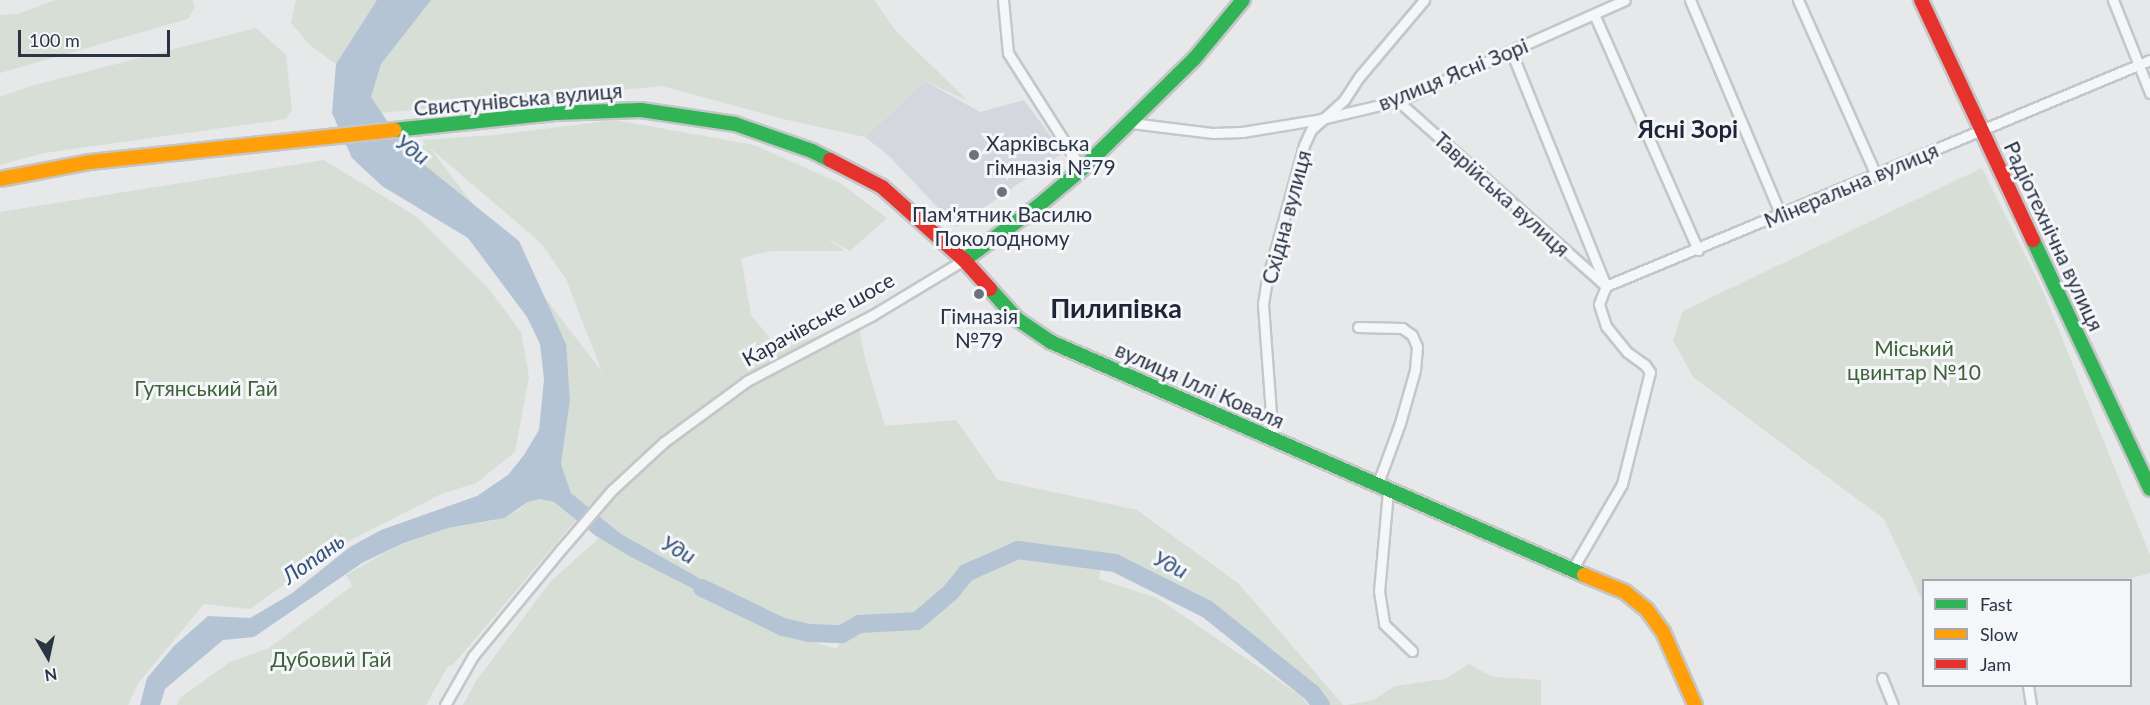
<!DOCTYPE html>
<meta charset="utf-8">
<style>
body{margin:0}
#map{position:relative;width:2150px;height:705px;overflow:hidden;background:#e6e8ea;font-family:Lato,sans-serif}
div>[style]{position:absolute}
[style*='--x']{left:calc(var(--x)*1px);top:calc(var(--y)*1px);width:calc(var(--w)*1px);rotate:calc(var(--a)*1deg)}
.built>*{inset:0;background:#d4d7dd}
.green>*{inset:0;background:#d6ded6}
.water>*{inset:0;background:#b4c4d5}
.river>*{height:18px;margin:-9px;padding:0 9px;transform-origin:9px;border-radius:9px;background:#b4c4d5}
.roads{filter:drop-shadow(2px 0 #c4c6c8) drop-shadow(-2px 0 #c4c6c8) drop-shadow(0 2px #c4c6c8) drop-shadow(0 -2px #c4c6c8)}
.street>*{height:9px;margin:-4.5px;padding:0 4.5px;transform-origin:4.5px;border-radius:4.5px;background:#f5f6f7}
.fast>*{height:14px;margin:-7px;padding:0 7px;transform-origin:7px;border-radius:7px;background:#30b455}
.slow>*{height:14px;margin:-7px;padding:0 7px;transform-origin:7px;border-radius:7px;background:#ff9f0a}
.jam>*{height:14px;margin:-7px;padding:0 7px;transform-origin:7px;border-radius:7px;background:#e5322d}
.dots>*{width:16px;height:16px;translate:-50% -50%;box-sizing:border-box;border:3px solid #f4f6f9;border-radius:50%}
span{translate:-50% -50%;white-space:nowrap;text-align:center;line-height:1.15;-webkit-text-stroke:6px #f4f6f9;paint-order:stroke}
.street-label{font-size:21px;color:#2b3445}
.poi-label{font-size:21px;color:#2b3445}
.left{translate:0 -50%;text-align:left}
.park-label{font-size:21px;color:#3f6138}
.water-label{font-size:22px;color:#34527a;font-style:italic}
.quarter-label{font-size:24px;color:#1d2536;font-weight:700}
.district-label{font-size:27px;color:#1d2536;font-weight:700}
.legend{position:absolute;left:1922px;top:579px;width:210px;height:108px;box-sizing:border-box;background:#f4f6f9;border:2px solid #a4a8b1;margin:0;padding:8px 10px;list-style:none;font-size:18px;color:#2b3445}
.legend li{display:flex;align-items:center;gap:12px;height:30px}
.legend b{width:30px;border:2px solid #a4a8b1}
.north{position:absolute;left:18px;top:627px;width:60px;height:60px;-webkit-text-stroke:4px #f4f6f9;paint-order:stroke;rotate:171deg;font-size:16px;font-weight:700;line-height:24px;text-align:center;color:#2b3445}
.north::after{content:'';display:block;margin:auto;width:21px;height:27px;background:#2b3445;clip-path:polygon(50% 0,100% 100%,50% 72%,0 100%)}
.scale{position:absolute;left:18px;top:30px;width:152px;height:27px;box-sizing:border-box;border:3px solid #2b3445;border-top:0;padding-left:8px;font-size:18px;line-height:21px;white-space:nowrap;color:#2b3445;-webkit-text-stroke:4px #f4f6f9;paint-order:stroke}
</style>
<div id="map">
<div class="built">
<div style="clip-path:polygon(925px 81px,980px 112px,1024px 100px,1063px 153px,956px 227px,889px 156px,865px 137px)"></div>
</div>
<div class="green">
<div style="clip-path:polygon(56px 0,192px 0,195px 7px,188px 19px,0 73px,0 15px,18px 14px)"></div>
<div style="clip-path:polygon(296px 0,377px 0,336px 64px,310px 45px,291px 23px)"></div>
<div style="clip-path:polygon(430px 0,874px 0,895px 30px,968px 101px,925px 81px,865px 137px,783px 119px,662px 86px,380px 113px,371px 97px,382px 61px)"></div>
<div style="clip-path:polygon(256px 28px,286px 55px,292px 109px,286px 119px,44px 153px,0 165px,0 97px,27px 87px)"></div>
<div style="clip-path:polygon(evenodd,615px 120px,754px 145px,840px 183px,887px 218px,850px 251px,823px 236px,845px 251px,770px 251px,741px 258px,751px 315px,779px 349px,858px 322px,865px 359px,885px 426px,956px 420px,998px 480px,1137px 510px,1238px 583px,1343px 705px,1328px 705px,1304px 676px,1224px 614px,1102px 555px,1099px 579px,1157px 598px,1301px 696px,1308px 705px,463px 705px,476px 681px,550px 582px,599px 538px,770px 625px,766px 629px,837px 649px,848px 623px,834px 626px,803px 626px,761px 614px,621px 534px,571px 493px,561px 464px,570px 400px,565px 342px,410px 147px,426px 145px,422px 140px,495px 135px,615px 120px,430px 148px,542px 244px,566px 279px,602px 372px,430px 148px,615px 120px,1059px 548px,1098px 555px,969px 558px,994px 556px,1059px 548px,615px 120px,933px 597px,918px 625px,850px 622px,862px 618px,898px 617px,926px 609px,933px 597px)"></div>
<div style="clip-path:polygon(324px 160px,417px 217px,489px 289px,521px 332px,529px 377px,515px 452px,476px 483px,441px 494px,337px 547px,250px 609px,204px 604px,139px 682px,128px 705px,0 705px,0 212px)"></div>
<div style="clip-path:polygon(1982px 168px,2042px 289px,2150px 555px,2150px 573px,2125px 580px,1924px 580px,1923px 602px,1884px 519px,1693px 377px,1673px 340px,1683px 311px)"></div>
<div style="clip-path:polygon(540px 499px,554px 502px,576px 520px,452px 666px,448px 666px,426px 705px,177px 705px,180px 698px,230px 662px,269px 648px,352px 586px,346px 575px,397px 546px,448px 528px,491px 521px,519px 510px,528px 502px)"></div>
<div style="clip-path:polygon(1469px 664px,1493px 677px,1541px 680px,1541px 705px,1347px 705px,1373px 700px,1395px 686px,1445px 679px)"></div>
</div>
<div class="water">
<div style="clip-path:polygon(377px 0,431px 0,381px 64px,371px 97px,407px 151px,519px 241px,566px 344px,570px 400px,561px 464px,571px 493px,621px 534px,722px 591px,725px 605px,631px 557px,596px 536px,554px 502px,540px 499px,528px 502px,504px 518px,448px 528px,401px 544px,362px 563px,254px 637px,223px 640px,165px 689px,160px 705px,140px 705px,147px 678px,174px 646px,208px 616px,250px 618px,291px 594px,350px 547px,381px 530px,477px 496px,508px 475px,524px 455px,539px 430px,544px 379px,540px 344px,527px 317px,468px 238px,382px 186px,352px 158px,332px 113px,336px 64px)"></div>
</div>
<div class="river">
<div style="--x:702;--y:588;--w:90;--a:25.7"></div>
<div style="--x:783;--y:627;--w:27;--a:13"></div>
<div style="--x:809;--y:633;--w:33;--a:2"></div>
<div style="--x:842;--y:634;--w:20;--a:-30"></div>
<div style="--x:859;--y:624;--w:58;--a:-3"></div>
<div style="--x:917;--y:621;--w:43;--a:-40.3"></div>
<div style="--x:950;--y:593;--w:26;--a:-51"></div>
<div style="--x:966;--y:573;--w:57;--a:-23.9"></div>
<div style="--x:1018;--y:550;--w:98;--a:7.6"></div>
<div style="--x:1115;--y:563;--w:103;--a:26.6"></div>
<div style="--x:1207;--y:609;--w:134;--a:38.7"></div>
<div style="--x:1312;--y:693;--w:15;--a:53"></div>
</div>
<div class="roads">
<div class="street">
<div style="--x:1003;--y:0;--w:53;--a:84.6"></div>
<div style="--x:1008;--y:53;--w:138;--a:57.5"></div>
<div style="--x:1690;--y:0;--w:233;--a:67.1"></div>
<div style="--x:1798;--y:0;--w:192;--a:66"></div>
<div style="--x:2113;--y:0;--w:100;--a:68.3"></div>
<div style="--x:1594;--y:14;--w:258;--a:66.2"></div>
<div style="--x:1511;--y:51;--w:251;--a:68"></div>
<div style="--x:1398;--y:101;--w:278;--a:41.7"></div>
<div style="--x:1131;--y:123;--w:83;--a:7"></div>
<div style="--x:1213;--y:133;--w:29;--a:-2"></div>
<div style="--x:1242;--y:132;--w:80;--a:-9.3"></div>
<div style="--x:1321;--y:119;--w:79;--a:-13.2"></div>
<div style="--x:1398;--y:101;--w:248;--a:-24"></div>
<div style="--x:1358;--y:327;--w:44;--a:1.3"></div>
<div style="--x:1402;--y:328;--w:12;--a:35"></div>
<div style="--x:1412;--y:335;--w:13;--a:67"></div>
<div style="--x:1417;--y:347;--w:23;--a:95"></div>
<div style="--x:1415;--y:370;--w:55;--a:105.8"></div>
<div style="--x:1400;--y:423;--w:67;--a:110.1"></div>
<div style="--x:1273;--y:441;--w:137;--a:-94.2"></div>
<div style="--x:1263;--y:304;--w:20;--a:-81"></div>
<div style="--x:1266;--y:284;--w:144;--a:-74.7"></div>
<div style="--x:1304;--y:145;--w:17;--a:-65"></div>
<div style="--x:1311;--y:130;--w:45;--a:-42.3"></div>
<div style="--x:1344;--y:100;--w:27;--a:-57"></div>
<div style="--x:1359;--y:77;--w:101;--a:-49.8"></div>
<div style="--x:1388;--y:491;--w:100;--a:95.1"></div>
<div style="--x:1379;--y:591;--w:33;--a:81"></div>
<div style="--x:1384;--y:624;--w:39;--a:44"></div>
<div style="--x:1572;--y:570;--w:99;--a:-59.8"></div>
<div style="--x:1622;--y:484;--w:115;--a:-76"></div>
<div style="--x:1650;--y:372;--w:9;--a:-126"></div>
<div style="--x:1645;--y:365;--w:22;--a:-144"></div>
<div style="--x:1627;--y:352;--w:33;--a:-129"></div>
<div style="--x:1606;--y:326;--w:23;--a:-108"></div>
<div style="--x:1599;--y:304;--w:19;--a:-69"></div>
<div style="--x:1606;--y:286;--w:589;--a:-22.56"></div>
<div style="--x:1882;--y:678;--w:29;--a:68"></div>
<div style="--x:2028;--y:686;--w:19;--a:81"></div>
<div style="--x:445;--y:705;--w:56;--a:-60.3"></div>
<div style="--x:473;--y:656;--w:141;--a:-50.5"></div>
<div style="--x:563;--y:547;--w:74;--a:-49.4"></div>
<div style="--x:611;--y:491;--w:72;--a:-42.8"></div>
<div style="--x:664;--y:442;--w:103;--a:-36.3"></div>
<div style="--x:747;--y:381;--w:140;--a:-27.7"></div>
<div style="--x:871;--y:316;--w:109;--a:-31.1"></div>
</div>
<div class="fast">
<div style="--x:394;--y:130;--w:162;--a:-6"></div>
<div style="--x:555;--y:113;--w:86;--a:-2"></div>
<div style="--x:641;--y:110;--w:95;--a:8.5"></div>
<div style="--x:735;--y:124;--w:82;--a:19.3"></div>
<div style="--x:812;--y:151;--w:20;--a:27"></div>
<div style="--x:2033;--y:240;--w:275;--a:64.8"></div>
<div style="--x:964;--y:260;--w:92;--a:-36.1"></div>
<div style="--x:1038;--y:206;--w:57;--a:-40.1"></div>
<div style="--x:1082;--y:169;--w:158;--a:-44.5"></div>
<div style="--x:1195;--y:58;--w:75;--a:-50.4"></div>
<div style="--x:990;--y:289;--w:40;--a:48"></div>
<div style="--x:1017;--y:319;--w:41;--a:34.1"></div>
<div style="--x:1051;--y:342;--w:582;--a:23.61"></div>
</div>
<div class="slow">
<div style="--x:0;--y:179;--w:92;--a:-10.7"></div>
<div style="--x:90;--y:162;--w:306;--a:-6"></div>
<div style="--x:1584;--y:575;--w:44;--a:22.5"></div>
<div style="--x:1625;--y:592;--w:28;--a:39"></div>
<div style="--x:1647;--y:610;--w:27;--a:54"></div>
<div style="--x:1663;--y:632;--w:80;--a:66.3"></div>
</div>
<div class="jam">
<div style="--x:1921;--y:0;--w:265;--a:65"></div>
<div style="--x:830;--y:160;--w:59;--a:27.4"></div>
<div style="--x:882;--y:187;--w:110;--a:41.7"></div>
<div style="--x:964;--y:260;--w:39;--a:48"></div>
</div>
</div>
<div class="dots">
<div style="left:974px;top:155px;background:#6c737f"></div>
<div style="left:1002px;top:192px;background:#6c737f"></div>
<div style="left:979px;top:294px;background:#6c737f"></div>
</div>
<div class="street-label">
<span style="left:1453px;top:74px;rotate:-22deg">вулиця Ясні Зорі</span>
<span style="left:518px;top:99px;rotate:-5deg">Свистунівська вулиця</span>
<span style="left:1851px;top:185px;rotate:-23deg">Мінеральна вулиця</span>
<span style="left:1502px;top:194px;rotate:42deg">Таврійська вулиця</span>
<span style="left:1286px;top:217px;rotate:-75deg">Східна вулиця</span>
<span style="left:2054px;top:236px;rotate:65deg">Радіотехнічна вулиця</span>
<span style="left:818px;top:319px;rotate:-29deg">Карачівське шосе</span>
<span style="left:1200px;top:385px;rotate:24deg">вулиця Іллі Коваля</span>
</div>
<div class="poi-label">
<span class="left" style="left:986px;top:155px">Харківська<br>гімназія №79</span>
<span style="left:1002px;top:226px">Пам'ятник Василю<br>Поколодному</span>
<span style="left:979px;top:328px">Гімназія<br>№79</span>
</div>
<div class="park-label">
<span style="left:1914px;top:360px">Міський<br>цвинтар №10</span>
<span style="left:206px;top:388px">Гутянський Гай</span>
<span style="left:331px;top:659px">Дубовий Гай</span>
</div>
<div class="water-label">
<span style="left:413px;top:149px;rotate:36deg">Уди</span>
<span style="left:679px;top:549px;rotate:29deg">Уди</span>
<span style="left:313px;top:558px;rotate:-35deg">Лопань</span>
<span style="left:1171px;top:564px;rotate:27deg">Уди</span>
</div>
<div class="quarter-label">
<span style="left:1688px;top:129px">Ясні Зорі</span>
</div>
<div class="district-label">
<span style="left:1116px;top:308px">Пилипівка</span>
</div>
<ul class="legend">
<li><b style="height:8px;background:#30b455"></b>Fast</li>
<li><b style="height:8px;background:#ff9f0a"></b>Slow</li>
<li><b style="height:8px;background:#e5322d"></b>Jam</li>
</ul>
<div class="north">N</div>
<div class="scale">100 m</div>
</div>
